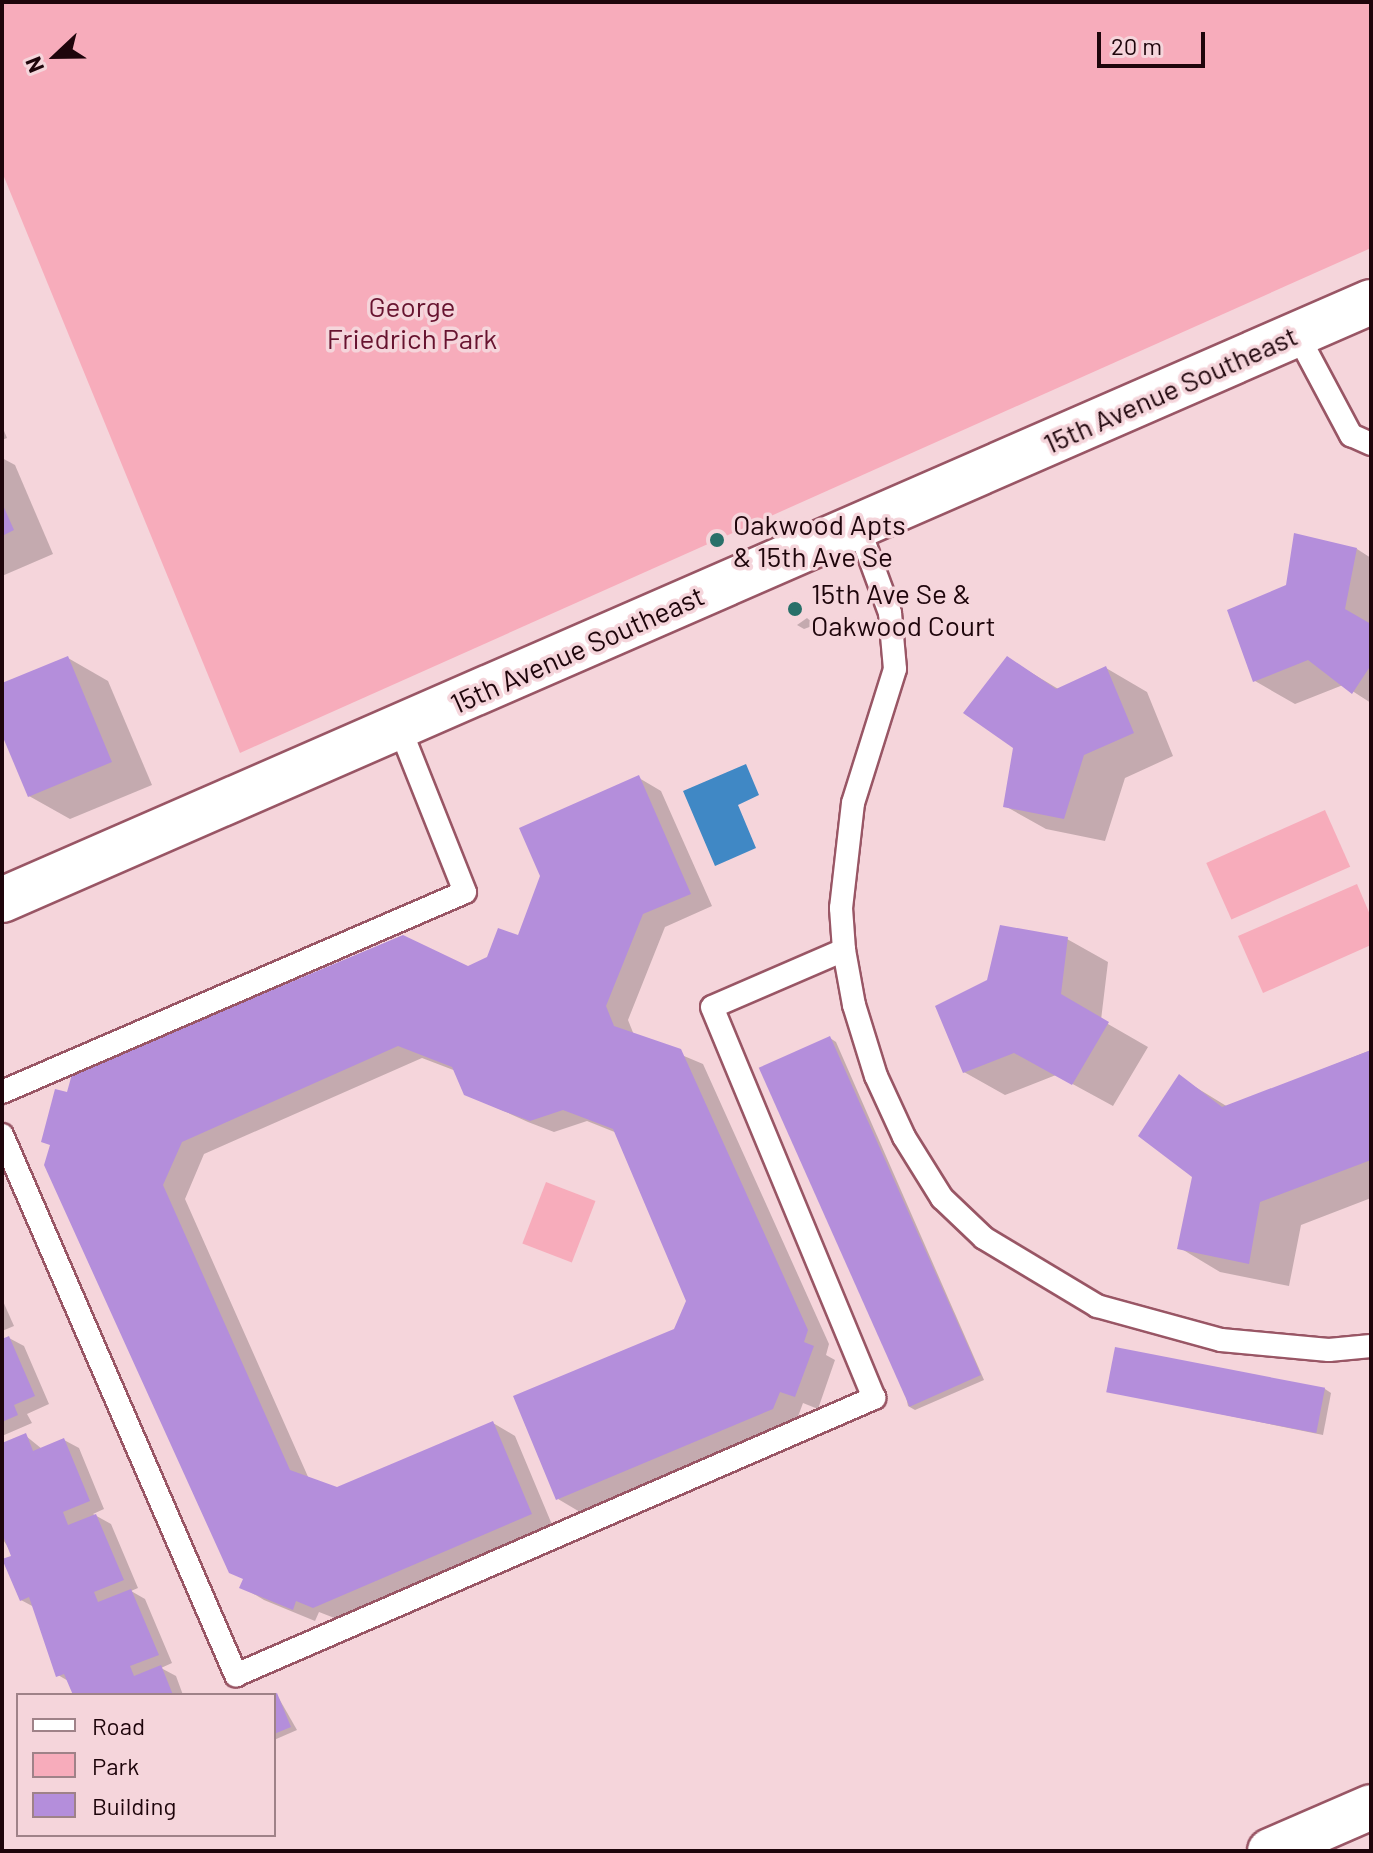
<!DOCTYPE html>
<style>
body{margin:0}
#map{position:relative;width:1373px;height:1853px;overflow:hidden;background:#f5d5db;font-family:Barlow,sans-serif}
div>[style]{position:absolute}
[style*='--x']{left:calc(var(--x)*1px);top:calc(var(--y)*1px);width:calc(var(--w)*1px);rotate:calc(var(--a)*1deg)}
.green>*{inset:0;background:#f7acbb;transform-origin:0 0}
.water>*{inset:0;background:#4088c5}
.shadow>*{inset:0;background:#0003}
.building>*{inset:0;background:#b48edb;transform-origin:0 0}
.roads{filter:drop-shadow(2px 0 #995665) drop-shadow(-2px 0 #995665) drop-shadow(0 2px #995665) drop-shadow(0 -2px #995665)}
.lane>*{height:22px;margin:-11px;padding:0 11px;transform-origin:11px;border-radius:11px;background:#fff}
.street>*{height:44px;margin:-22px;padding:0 22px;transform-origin:22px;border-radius:22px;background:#fff}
.secondary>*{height:44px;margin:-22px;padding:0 22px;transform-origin:22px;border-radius:22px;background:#fff}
.dots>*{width:22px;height:22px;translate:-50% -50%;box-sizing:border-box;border:4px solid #f5d5db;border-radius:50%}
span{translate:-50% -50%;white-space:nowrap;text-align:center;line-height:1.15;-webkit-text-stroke:7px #f5d5db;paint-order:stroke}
.park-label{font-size:28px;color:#67132f}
.street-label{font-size:28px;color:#1e050b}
.poi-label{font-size:28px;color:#1e050b}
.left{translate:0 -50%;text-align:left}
.frame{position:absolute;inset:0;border:4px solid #1e050b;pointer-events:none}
.legend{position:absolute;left:16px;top:1693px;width:260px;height:144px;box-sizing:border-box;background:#f5d5db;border:2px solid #9f8288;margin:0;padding:10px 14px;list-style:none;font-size:24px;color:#1e050b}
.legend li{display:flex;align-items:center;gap:16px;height:40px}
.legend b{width:40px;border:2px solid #9f8288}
.north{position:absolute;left:16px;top:16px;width:80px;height:80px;-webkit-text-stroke:6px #f5d5db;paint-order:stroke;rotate:248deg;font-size:22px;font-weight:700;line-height:32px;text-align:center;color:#1e050b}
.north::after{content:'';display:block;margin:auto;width:28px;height:36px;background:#1e050b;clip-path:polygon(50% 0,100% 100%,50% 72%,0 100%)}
.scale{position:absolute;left:1097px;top:32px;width:108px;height:36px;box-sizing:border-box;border:4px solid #1e050b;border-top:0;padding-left:10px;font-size:24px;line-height:28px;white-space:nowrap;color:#1e050b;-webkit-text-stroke:6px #f5d5db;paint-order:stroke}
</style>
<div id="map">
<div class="green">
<div style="clip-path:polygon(2px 2px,1371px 2px,1371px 248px,240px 753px,2px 172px)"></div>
<div style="left:1325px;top:810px;width:62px;height:130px;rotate:66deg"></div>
<div style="clip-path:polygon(1357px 884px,1371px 917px,1371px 945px,1263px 993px,1238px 936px)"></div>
<div style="left:546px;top:1182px;width:53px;height:66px;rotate:21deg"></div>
</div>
<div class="water">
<div style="clip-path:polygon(746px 764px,759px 795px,738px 805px,756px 848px,715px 866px,683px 791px)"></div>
</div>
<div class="shadow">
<div style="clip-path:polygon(2px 426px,7px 438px,2px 440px)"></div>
<div style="clip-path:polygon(2px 458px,15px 465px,53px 554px,2px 576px)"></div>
<div style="clip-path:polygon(1357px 549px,1371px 558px,1371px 703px,1343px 685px,1295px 704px,1255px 681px,1288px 586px)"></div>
<div style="clip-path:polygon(807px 618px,815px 625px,804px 629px,797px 625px)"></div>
<div style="clip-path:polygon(68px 658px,108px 681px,152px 785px,70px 819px,29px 796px,2px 730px,2px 685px)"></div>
<div style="clip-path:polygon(1007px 658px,1060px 690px,1106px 668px,1147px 692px,1173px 756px,1125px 778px,1105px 841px,1046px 829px,1005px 806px,1016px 748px)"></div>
<div style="clip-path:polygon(639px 778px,661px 791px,712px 906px,665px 927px,628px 1020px,634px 1035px,703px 1064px,829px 1344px,826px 1355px,835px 1360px,818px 1409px,803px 1403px,796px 1422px,580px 1512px,558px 1499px,675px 1331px,688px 1301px,617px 1133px,587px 1121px,554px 1132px,528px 1122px,466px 1094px,456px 1071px,422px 1058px,204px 1154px,185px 1199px,309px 1479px,337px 1490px,493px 1423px,515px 1436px,553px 1527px,337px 1619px,319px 1612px,315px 1621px,264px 1600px,242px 1587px,245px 1580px,69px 1095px,468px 969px,520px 938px)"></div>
<div style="clip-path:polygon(1067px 939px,1108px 962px,1101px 1020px,1148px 1047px,1113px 1106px,1056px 1075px,1005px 1095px,964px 1072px)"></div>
<div style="clip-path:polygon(830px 1038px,836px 1042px,984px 1380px,915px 1410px,908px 1406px)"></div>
<div style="clip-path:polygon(1371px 1050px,1371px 1198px,1301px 1225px,1289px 1286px,1220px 1272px,1180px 1248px,1194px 1176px,1179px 1077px,1228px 1107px)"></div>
<div style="clip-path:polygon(2px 1299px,14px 1326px,2px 1331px)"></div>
<div style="clip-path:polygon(9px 1338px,24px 1346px,49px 1404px,27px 1414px,32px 1423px,2px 1436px,2px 1341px)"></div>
<div style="clip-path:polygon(1325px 1389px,1331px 1393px,1323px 1435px,1108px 1391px)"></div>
<div style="clip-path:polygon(26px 1436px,42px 1449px,64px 1440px,79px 1448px,104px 1509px,93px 1514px,111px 1524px,138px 1588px,131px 1591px,145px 1599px,172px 1663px,161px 1668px,176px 1676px,183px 1695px,75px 1695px,70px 1682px,58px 1675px,34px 1607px,21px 1600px,14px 1557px,2px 1538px,2px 1446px)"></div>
<div style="clip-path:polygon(277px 1695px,297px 1730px,274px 1740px,274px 1697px)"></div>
</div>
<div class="building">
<div style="clip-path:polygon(2px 503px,14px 530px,2px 536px)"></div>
<div style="clip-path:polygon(1294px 533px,1357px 548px,1345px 609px,1371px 624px,1371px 665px,1352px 694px,1308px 660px,1253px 682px,1227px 610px,1286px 585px)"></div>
<div style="clip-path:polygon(68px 656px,112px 762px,28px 797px,2px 735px,2px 683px)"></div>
<div style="clip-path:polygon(1007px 656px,1056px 689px,1106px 666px,1134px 733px,1084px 755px,1064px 819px,1003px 807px,1013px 748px,963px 713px)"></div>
<div style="clip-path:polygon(639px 775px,691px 894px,643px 914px,606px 1006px,614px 1026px,681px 1049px,808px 1330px,804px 1342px,814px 1346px,795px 1397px,780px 1392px,773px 1409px,556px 1500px,513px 1396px,674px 1329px,686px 1301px,613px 1129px,563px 1110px,530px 1121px,503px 1111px,464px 1095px,452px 1067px,398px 1046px,182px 1142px,163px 1185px,290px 1470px,337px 1487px,493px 1421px,532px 1514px,313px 1608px,296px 1601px,293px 1610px,239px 1588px,243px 1579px,229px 1573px,44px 1165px,50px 1145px,41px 1142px,55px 1089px,67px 1092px,72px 1074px,403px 935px,468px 966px,487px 957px,498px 928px,518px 935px,540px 876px,519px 828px)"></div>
<div style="clip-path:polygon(1000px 925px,1068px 937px,1061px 994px,1109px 1022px,1072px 1085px,1014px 1053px,963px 1073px,935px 1006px,987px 980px)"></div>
<div style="left:830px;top:1036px;width:371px;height:78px;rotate:66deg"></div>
<div style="clip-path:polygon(1371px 1050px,1371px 1160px,1260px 1202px,1249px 1264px,1177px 1249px,1192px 1177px,1138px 1136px,1179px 1074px,1222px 1107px)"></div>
<div style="clip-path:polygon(9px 1336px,35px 1396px,14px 1405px,18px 1415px,2px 1422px,2px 1339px)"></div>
<div style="left:1115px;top:1347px;width:214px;height:46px;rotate:11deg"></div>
<div style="clip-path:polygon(26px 1433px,33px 1451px,64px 1438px,90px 1501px,63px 1512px,68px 1525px,96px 1514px,124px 1580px,94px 1592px,98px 1602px,131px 1589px,159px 1655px,130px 1666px,134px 1676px,161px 1665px,173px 1695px,73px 1695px,64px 1674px,56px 1677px,29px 1597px,20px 1601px,2px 1559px,11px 1556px,2px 1533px,2px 1443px)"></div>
<div style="clip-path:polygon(277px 1693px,291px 1727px,274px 1734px,274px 1694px)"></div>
</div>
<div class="roads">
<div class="lane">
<div style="--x:1297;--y:334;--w:115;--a:61.9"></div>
<div style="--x:1351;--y:435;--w:22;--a:24"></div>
<div style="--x:858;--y:526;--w:93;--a:69.8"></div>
<div style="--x:890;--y:613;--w:56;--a:84.9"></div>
<div style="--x:895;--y:669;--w:140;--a:107.4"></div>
<div style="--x:853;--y:803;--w:106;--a:96.5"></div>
<div style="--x:841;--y:908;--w:42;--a:85.9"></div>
<div style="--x:844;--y:950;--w:56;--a:79.7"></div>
<div style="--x:854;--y:1005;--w:74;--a:72.8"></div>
<div style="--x:876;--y:1076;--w:67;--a:65.3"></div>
<div style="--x:904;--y:1137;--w:72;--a:58.1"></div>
<div style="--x:942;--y:1198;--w:58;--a:43.6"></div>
<div style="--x:984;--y:1238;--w:132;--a:31"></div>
<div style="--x:1097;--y:1306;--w:129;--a:15.3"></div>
<div style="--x:1221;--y:1340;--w:108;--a:5.3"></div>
<div style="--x:1329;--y:1350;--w:42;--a:-5.4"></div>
<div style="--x:2;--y:1092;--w:504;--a:-23.36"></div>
<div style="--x:465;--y:892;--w:179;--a:-111.7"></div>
<div style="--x:2;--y:1135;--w:589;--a:66.57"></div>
<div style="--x:236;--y:1675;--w:696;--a:-23.47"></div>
<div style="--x:874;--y:1398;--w:423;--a:-112.5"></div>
<div style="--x:712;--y:1007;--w:144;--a:-23.4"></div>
</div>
<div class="street">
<div style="--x:1270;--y:1851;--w:110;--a:-23.5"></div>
</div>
<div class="secondary">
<div style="--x:2;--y:900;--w:1494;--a:-23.6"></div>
</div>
</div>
<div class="dots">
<div style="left:717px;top:540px;background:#287069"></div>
<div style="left:795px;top:609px;background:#287069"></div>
</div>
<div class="park-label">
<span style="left:412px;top:322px">George<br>Friedrich Park</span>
</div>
<div class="street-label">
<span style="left:1170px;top:389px;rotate:-24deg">15th Avenue Southeast</span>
<span style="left:577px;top:649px;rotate:-24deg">15th Avenue Southeast</span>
</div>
<div class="poi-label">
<span class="left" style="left:733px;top:540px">Oakwood Apts<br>&amp; 15th Ave Se</span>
<span class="left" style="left:811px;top:609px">15th Ave Se &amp;<br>Oakwood Court</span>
</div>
<div class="frame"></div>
<ul class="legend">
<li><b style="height:10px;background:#fff"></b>Road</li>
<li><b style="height:22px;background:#f7acbb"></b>Park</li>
<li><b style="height:22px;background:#b48edb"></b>Building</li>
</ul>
<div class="north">N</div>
<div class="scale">20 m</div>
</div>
